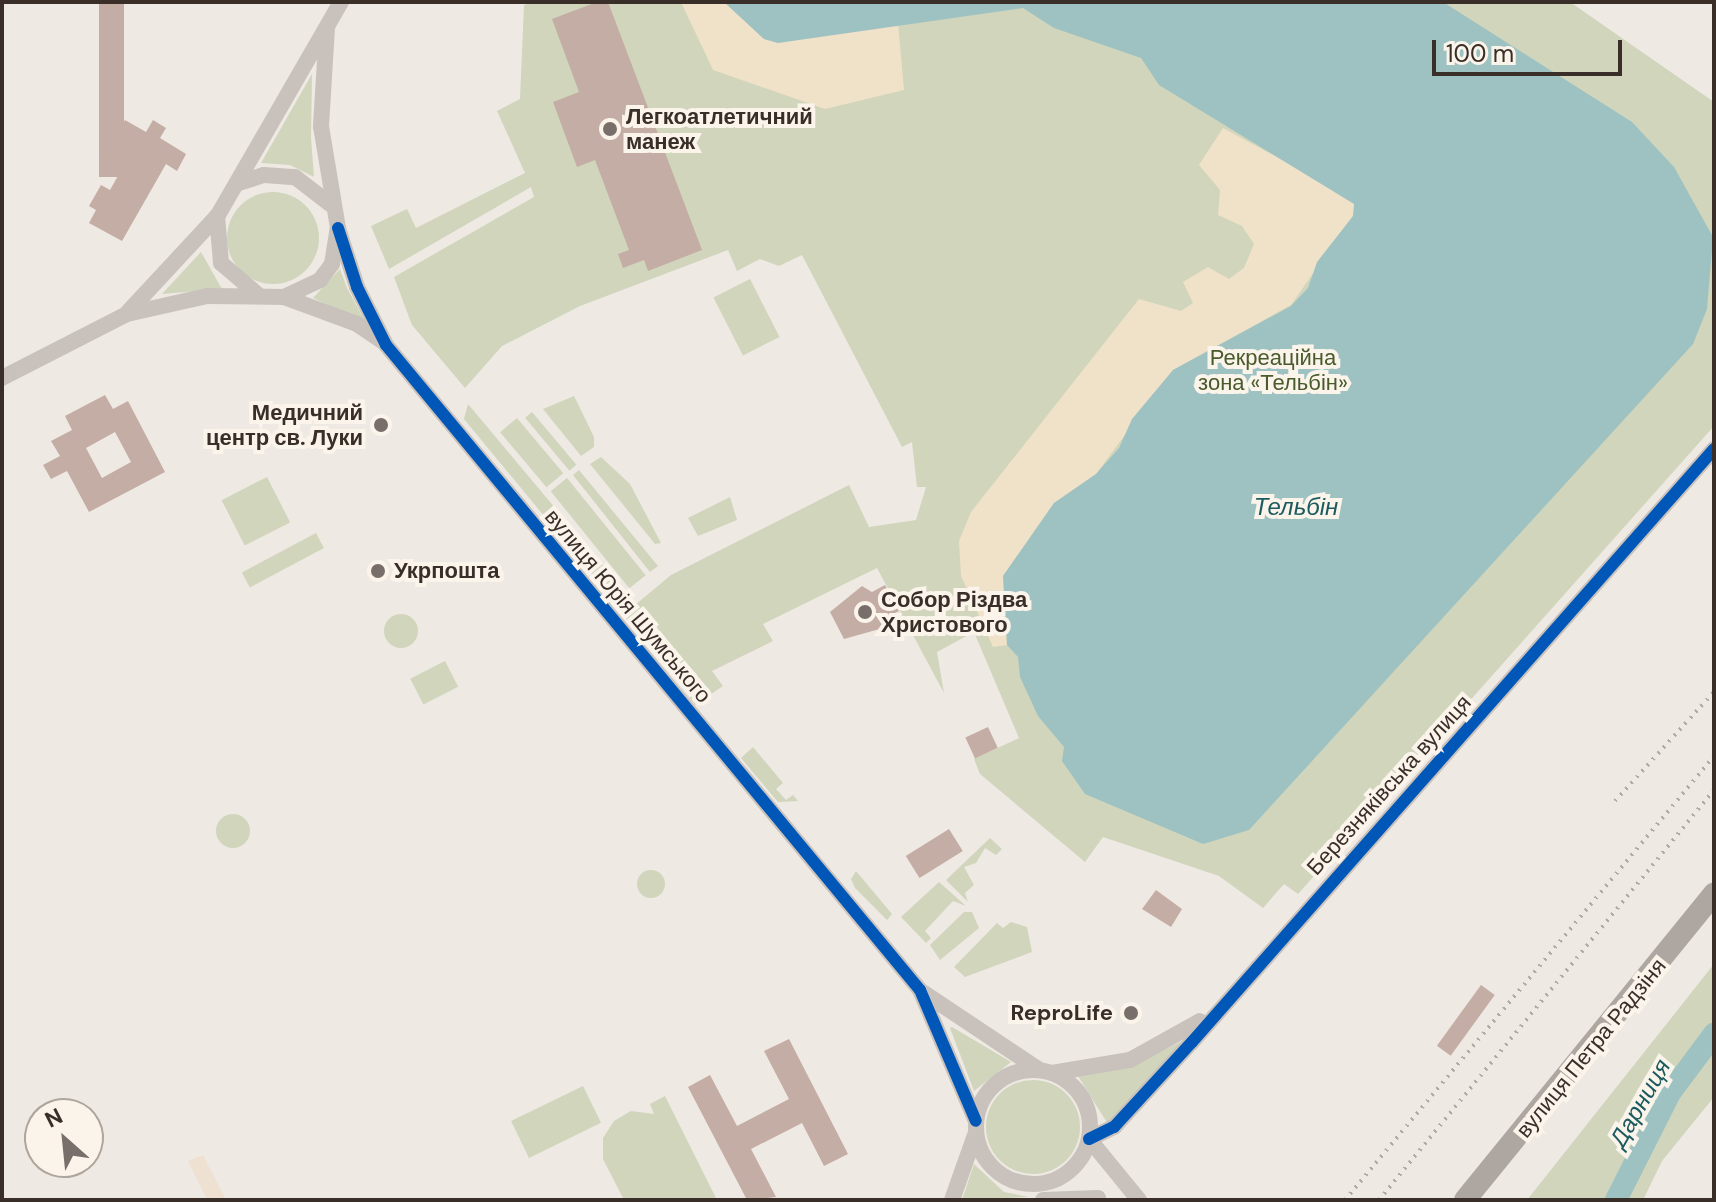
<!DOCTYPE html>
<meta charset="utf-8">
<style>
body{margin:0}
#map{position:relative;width:1716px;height:1202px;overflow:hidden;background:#efe9e3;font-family:"DM Sans",sans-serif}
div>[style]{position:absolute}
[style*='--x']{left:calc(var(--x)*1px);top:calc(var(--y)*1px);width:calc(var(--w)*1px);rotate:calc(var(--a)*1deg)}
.green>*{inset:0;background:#d0d5bc;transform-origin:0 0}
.round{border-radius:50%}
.sand>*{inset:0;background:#f0e2c9}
.plaza>*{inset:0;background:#eee1d2}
.water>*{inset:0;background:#9ec2c2}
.river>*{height:22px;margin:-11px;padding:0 11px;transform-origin:11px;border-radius:11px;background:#9ec2c2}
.building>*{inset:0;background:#c4ada4;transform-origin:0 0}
.minor>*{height:16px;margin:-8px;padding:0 8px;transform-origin:8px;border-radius:8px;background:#c9c2bc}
.minor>.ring{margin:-8px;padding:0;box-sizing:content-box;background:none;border:16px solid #c9c2bc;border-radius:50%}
.major>*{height:22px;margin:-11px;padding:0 11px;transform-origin:11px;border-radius:11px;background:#aea6a1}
.rail>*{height:4px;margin-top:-2px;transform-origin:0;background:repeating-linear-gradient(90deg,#b1aaa6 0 2px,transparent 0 8px)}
.cycleway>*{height:12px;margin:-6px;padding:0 6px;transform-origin:6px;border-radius:6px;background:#0057b8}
.dots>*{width:22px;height:22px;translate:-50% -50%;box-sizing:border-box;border:4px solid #fbf4eb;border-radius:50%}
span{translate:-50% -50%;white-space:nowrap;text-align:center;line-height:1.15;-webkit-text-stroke:8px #fbf4eb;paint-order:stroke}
.poi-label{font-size:22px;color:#3a2e29;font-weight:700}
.left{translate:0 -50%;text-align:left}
.right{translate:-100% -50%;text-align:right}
.park-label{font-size:22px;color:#495a2b}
.street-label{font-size:22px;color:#3a2e29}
.water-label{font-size:24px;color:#1b5b5f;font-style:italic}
.frame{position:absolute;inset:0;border:4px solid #3a2e29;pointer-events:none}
.north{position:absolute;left:24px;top:1098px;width:80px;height:80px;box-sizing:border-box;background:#fbf4eb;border:2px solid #aea59d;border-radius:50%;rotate:333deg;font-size:22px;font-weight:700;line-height:32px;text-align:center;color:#3a2e29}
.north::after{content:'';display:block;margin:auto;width:28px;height:36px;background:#796f6a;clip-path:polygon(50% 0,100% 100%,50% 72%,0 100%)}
.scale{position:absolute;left:1432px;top:40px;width:190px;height:36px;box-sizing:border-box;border:4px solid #3a2e29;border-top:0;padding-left:10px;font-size:24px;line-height:28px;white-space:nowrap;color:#3a2e29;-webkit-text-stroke:6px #fbf4eb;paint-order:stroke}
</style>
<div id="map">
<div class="green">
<div style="clip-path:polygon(532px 2px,1570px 2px,1714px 102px,1714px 426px,1298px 894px,1284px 884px,1263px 908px,1219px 876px,1103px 837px,1085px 862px,980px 774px,974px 759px,1019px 738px,974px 632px,937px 652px,944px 693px,877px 568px,763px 624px,773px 641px,712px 671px,723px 686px,695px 705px,623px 615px,671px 575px,849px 485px,869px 527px,916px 520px,926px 487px,917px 487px,912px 442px,902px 447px,802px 255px,779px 266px,760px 259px,737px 271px,728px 250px,580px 306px,502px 346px,465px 388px,412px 325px,394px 277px,534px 197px,531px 187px,389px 269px,371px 226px,407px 209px,416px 228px,525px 173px,497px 111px,520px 99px,524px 5px)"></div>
<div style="clip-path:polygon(312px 74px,311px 138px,314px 177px,290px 165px,261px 163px)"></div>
<div class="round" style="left:227px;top:192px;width:92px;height:92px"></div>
<div style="clip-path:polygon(201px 252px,222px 289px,162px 294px)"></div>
<div style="clip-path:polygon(340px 269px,347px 288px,366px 323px,313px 298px)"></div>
<div style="left:750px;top:279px;width:65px;height:41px;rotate:63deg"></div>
<div style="clip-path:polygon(574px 396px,594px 437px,594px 447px,581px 456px,543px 409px)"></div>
<div style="clip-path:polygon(468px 404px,627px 594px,611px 597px,464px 419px)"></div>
<div style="left:532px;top:412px;width:69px;height:9px;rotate:50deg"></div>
<div style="left:517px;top:418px;width:72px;height:22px;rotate:50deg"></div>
<div style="clip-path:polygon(601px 457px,630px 484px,661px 543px,655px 544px,590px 464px)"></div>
<div style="clip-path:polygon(579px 470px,658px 566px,650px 572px,573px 475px)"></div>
<div style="left:267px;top:477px;width:51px;height:51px;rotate:63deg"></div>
<div style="left:567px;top:478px;width:125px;height:21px;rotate:51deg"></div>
<div style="clip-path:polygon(730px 497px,737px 520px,698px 536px,688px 518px)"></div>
<div style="left:316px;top:533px;width:17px;height:84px;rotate:62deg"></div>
<div class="round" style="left:384px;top:614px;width:34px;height:34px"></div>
<div style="left:445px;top:661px;width:29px;height:39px;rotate:63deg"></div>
<div style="clip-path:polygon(753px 747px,783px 783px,776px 789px,786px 800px,793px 795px,798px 801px,778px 802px,741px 758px)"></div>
<div class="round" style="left:216px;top:814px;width:34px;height:34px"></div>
<div style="clip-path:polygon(990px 838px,1002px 849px,996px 855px,985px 848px,976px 863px,964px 867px,974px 885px,965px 893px,968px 902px,946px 880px)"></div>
<div class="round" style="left:637px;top:870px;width:28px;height:28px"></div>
<div style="clip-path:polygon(856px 871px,892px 914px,887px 920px,855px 888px,851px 879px)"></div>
<div style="clip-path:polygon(939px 882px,966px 906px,953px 901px,925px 931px,931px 938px,926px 943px,901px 917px)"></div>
<div style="clip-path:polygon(964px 912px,972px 912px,979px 928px,940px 960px,930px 945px)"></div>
<div style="clip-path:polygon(1011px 922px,1027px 927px,1032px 952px,965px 977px,954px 967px,997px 923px,1003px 928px)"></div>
<div style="clip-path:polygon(1714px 964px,1714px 1097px,1662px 1161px,1643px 1200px,1527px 1200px)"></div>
<div style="clip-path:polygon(950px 1028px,952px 1027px,1011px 1062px,974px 1091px)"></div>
<div style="clip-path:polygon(1182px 1041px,1111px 1122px,1106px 1121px,1078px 1076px,1142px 1061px)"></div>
<div class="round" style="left:986px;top:1080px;width:94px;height:94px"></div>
<div style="left:583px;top:1086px;width:41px;height:80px;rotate:64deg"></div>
<div style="clip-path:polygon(665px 1096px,717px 1200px,624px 1200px,603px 1159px,603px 1138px,614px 1121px,631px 1111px,654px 1114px,650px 1104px)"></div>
<div style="clip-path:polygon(974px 1164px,1004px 1192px,1029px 1197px,962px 1200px)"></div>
</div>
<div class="sand">
<div style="clip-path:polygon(681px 2px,724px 2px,764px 39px,778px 43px,898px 23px,904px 90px,825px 109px,713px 70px)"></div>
<div style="clip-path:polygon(1223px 128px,1327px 184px,1355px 204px,1353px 216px,1291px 305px,1173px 370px,1096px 474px,1054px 503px,1003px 576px,1007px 645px,993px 647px,961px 576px,959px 541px,971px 512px,1139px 299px,1181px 311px,1193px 303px,1183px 282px,1208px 267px,1229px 279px,1244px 268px,1254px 244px,1242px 226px,1218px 215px,1220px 190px,1199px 165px)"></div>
</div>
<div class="plaza">
<div style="clip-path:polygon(203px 1155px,226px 1200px,207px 1200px,188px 1161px)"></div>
</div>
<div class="water">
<div style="clip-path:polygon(724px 2px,1443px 2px,1632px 122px,1674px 167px,1713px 237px,1707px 309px,1693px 344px,1249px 830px,1203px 844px,1085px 794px,1062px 761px,1064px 747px,1038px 716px,1020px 677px,1018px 657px,1007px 645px,1003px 576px,1054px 503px,1096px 474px,1119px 448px,1132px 419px,1173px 370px,1291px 306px,1308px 288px,1317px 262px,1353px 216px,1354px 204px,1159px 85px,1141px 58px,1054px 28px,1023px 8px,778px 43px,764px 39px)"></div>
</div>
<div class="river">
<div style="--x:1616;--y:1200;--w:120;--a:-63.2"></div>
<div style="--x:1670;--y:1093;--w:74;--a:-53.3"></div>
</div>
<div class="building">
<div style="left:99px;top:2px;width:25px;height:175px"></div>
<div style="clip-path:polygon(597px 2px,608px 2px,702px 250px,648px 271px,644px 260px,623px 268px,618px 254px,629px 250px,595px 160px,577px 167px,553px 102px,579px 92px,552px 19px)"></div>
<div style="clip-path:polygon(125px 120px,146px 132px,153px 120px,166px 128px,160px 138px,186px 154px,177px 171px,166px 164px,122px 241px,89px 223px,96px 210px,89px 206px,101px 185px,110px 190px,124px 165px,105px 154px)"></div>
<div style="clip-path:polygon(evenodd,105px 395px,113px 409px,128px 401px,165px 472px,89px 512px,67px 471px,51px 479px,43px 465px,60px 456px,51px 441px,72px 430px,65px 416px,105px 395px,115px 432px,131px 462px,102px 478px,86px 448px,115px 432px)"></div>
<div style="clip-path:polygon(885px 585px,899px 611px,885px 618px,883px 628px,844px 639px,830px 612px,862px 586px,872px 592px)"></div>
<div style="left:988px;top:727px;width:23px;height:25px;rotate:65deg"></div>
<div style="left:949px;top:829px;width:26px;height:51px;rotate:58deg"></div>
<div style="clip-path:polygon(1156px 890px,1182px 909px,1171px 927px,1142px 909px)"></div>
<div style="left:1481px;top:985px;width:17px;height:75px;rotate:36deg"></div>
<div style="clip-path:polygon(789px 1039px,848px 1154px,824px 1166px,802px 1123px,751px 1149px,776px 1197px,747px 1200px,688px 1087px,710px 1075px,737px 1126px,789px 1099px,764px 1051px)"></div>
</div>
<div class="minor">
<div style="--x:239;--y:183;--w:26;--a:-18"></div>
<div style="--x:264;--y:175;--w:31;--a:4"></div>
<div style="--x:295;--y:177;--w:44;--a:37.6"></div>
<div style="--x:217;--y:216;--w:47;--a:85.1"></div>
<div style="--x:221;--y:263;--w:48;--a:40.7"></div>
<div style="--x:338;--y:228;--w:62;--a:72.1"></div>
<div style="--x:357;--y:287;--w:65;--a:63.4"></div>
<div style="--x:386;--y:345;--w:837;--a:50.38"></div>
<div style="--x:920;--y:990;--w:142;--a:66.9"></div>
<div style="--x:284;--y:297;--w:78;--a:20.3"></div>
<div style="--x:357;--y:324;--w:30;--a:34"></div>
<div style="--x:128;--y:312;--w:132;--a:-47.1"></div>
<div style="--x:218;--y:215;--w:246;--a:-60"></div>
<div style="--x:2;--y:378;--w:140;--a:-27.1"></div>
<div style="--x:127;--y:314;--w:82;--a:-12.7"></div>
<div style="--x:207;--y:296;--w:77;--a:0.7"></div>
<div style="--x:284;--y:297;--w:40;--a:-25"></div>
<div style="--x:320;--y:280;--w:20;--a:-53"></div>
<div style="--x:332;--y:264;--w:36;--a:-81"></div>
<div style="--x:338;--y:228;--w:103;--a:-99.5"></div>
<div style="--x:321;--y:126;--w:97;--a:-86.5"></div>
<div style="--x:924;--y:993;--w:137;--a:33.7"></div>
<div class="ring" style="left:976px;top:1070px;width:98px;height:98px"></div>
<div style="--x:1052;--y:1073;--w:79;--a:-9.5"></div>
<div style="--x:1130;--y:1060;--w:80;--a:-29.1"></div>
<div style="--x:1089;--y:1139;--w:28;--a:-26"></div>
<div style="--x:1114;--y:1127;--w:115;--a:-47.5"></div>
<div style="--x:1192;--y:1042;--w:790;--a:-48.64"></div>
<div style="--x:1089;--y:1139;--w:79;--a:50.7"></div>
<div style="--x:952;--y:1200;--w:69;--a:-70.5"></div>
<div style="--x:1043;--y:1200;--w:55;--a:-2.1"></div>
</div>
<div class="major">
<div style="--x:1465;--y:1200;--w:395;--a:-50.9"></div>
</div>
<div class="rail">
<div style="--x:1615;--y:801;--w:147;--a:-47.8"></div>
<div style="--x:1345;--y:1200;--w:577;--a:-50.27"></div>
<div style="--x:1379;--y:1200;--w:529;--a:-50.75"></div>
</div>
<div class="cycleway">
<div style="--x:338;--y:228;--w:62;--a:72.1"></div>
<div style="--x:357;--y:287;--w:65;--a:63.4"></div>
<div style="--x:386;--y:345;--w:837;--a:50.38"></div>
<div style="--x:920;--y:990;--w:142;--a:66.9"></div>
<div style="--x:1089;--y:1139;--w:28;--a:-26"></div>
<div style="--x:1114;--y:1127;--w:115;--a:-47.5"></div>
<div style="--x:1192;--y:1042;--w:790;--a:-48.64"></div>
</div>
<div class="dots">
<div style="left:610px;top:129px;background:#796f6a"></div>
<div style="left:381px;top:425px;background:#796f6a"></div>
<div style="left:378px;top:571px;background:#796f6a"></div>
<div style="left:865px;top:612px;background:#796f6a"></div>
<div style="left:1131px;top:1013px;background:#796f6a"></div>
</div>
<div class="poi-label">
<span class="left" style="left:626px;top:129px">Легкоатлетичний<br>манеж</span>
<span class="right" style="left:363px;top:425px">Медичний<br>центр св. Луки</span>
<span class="left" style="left:394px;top:571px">Укрпошта</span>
<span class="left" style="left:881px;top:612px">Собор Різдва<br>Христового</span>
<span class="right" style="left:1113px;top:1013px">ReproLife</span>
</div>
<div class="park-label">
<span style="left:1273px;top:370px">Рекреаційна<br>зона «Тельбін»</span>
</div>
<div class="street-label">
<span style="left:628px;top:606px;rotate:50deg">вулиця Юрія Шумського</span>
<span style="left:1389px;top:785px;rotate:-48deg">Березняківська вулиця</span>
<span style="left:1591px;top:1048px;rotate:-51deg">вулиця Петра Радзіня</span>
</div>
<div class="water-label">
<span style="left:1296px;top:507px">Тельбін</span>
<span style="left:1640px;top:1103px;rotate:-60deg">Дарниця</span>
</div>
<div class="frame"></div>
<div class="north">N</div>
<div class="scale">100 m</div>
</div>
